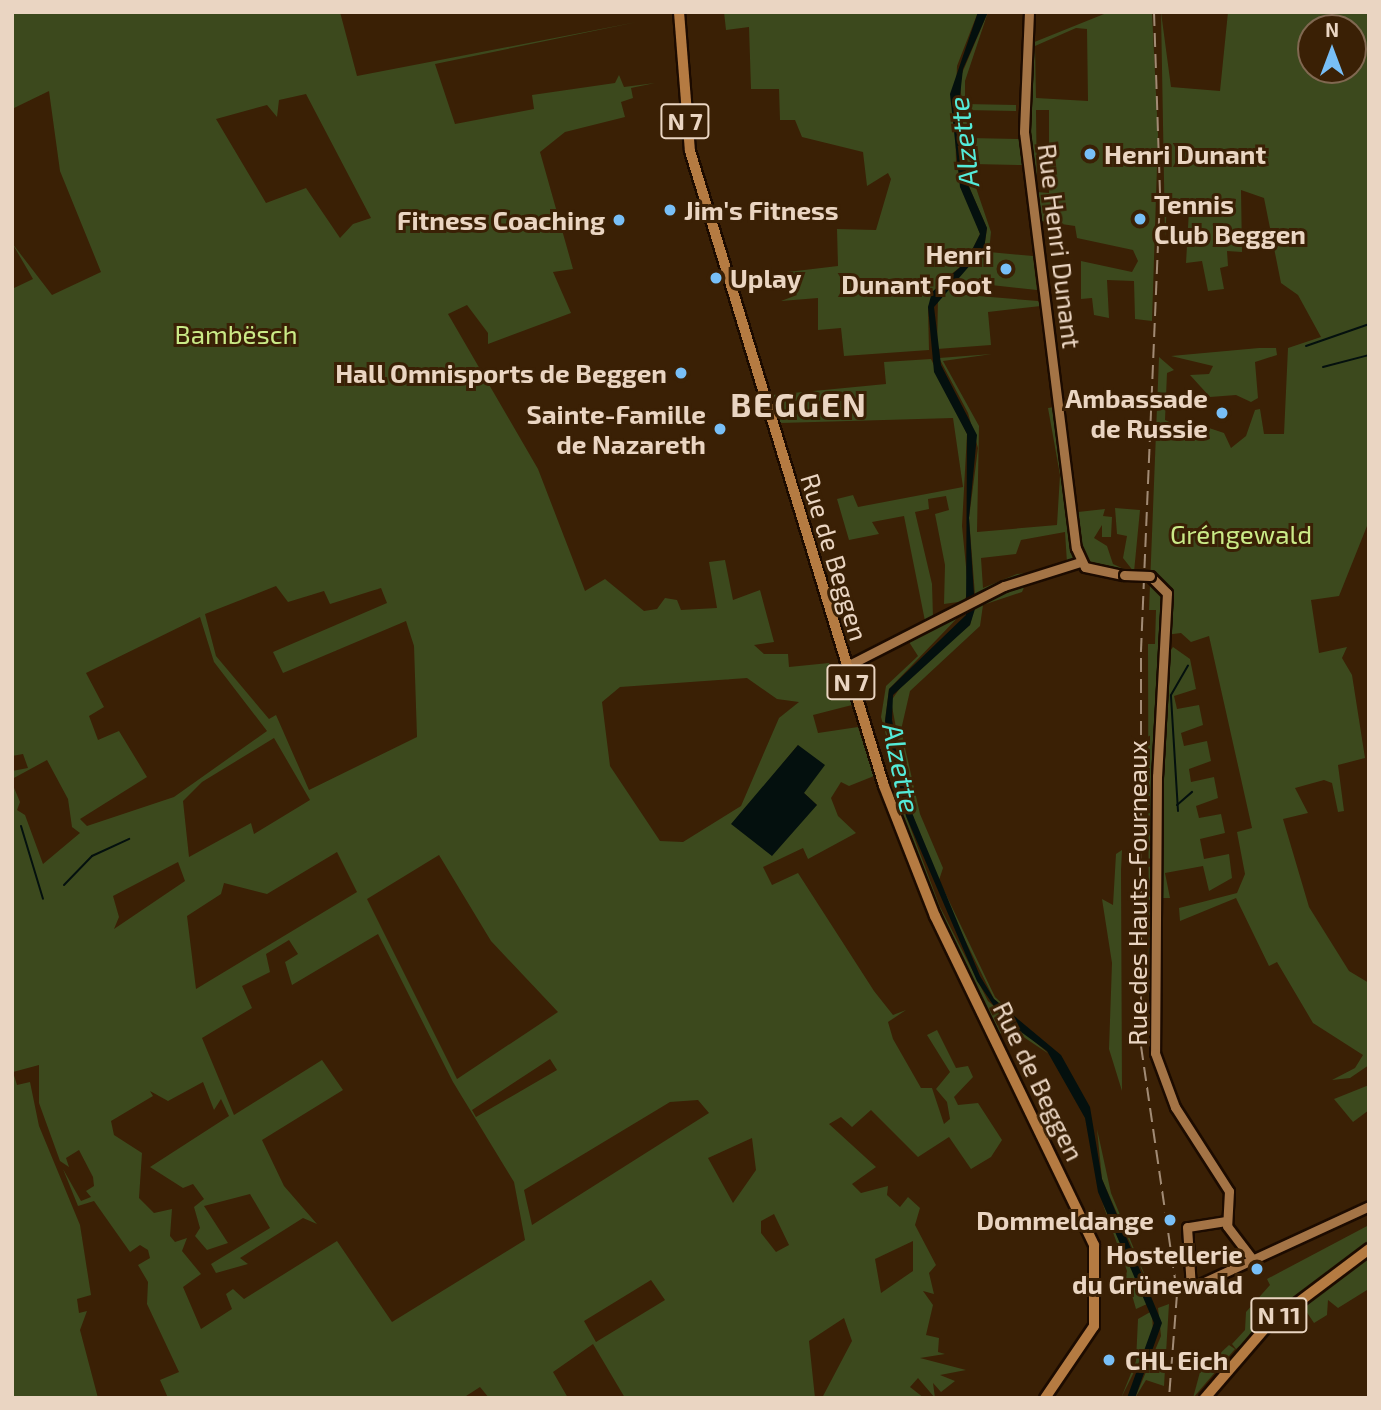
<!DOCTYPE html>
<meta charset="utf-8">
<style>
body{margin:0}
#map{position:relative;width:1381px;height:1410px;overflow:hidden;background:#3a2005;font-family:"Exo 2",sans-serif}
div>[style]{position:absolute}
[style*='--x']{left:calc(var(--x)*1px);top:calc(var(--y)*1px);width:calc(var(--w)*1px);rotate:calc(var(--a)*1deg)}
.green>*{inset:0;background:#3c491d}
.water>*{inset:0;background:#04100e}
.stream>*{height:2px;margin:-1px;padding:0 1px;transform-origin:1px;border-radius:1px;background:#04100e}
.roads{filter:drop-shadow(2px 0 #1c0b00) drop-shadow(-2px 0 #1c0b00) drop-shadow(0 2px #1c0b00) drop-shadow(0 -2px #1c0b00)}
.secondary>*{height:9px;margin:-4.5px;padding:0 4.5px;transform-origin:4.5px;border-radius:4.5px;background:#a47446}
.primary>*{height:10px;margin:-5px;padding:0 5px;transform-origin:5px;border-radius:5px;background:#b57b42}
.rail>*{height:2px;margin-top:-1px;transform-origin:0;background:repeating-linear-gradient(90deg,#a28b75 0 14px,transparent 0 21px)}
.bridges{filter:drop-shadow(2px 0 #1c0b00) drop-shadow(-2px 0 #1c0b00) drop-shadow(0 2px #1c0b00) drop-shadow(0 -2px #1c0b00)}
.secondary-bridge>*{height:9px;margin:-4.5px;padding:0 4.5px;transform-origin:4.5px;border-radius:4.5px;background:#a47446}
.dots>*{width:19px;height:19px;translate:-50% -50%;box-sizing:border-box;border:4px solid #3a2005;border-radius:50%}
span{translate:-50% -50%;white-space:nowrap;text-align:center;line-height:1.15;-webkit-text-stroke:6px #3a2005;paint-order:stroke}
.shield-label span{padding:2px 5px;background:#3a2005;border:2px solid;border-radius:5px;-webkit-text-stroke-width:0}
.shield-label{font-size:24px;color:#ead5c2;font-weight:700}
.poi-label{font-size:26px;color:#ead5c2;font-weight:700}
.left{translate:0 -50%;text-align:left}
.right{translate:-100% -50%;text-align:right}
.street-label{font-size:26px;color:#ead5c2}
.park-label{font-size:26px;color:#caea87}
.water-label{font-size:28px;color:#54ebd9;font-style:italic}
.district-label{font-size:33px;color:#ead5c2;font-weight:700;letter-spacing:2px}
.frame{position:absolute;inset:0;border:14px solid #ead5c2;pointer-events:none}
.north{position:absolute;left:1297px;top:14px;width:70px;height:70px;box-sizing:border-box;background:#3a2005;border:2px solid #806851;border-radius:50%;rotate:0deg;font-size:19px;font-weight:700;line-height:28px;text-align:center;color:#ead5c2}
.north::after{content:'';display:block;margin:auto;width:24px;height:32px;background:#78bff7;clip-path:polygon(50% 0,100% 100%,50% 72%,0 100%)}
</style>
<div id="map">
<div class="green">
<div style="clip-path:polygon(evenodd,12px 12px,340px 12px,357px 76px,637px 22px,435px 64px,455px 124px,534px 109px,532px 95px,615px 83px,619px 75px,624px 87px,655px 83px,631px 88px,633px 98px,621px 102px,625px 117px,565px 132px,540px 152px,573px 269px,553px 272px,571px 313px,488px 344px,488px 333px,467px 305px,448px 314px,538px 469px,585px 591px,605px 579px,644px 611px,657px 609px,665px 598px,677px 600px,681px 610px,717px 608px,709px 562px,725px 560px,733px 600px,760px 590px,774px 642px,754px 645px,764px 654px,788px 654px,789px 667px,829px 663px,836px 685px,846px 685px,852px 705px,813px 715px,818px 733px,858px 727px,874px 776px,849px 786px,841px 782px,831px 798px,838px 816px,856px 833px,808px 859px,803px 848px,763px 867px,772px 885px,798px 873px,874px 991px,893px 1015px,906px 1010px,888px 1022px,893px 1039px,921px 1088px,932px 1088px,944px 1124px,950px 1119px,947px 1102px,936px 1089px,950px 1072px,927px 1035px,937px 1030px,956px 1068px,968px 1066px,973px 1077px,954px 1097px,958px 1105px,978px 1103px,1002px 1140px,991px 1157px,971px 1169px,949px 1137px,918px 1157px,871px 1110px,852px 1127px,841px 1117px,829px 1124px,876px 1167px,852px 1184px,861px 1193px,888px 1186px,887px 1195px,900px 1207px,908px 1197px,920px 1208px,915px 1225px,936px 1265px,929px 1273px,934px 1294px,923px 1291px,933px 1305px,926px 1335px,939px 1338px,938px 1352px,945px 1354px,920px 1358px,966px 1370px,940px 1375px,955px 1381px,941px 1392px,933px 1383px,935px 1398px,918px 1378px,910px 1387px,924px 1398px,822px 1398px,852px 1341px,844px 1318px,809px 1341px,815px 1398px,625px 1398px,593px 1344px,553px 1372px,568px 1398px,489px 1398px,480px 1387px,463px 1398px,168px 1398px,160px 1380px,179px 1372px,147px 1304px,148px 1282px,138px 1265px,150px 1258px,148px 1250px,140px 1245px,130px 1252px,94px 1201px,78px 1206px,63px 1169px,81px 1201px,91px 1197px,86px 1191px,94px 1186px,93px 1177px,79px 1150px,66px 1158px,69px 1167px,60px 1161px,39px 1103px,39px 1065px,13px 1072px,17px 1085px,30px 1082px,39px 1126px,80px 1225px,91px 1295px,77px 1299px,79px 1313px,87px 1311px,80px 1330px,98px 1398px,12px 1398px,12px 783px,20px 802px,17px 810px,25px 815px,43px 864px,80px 833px,72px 827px,68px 799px,47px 760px,12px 779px,12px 771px,28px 768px,23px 754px,12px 756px,12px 289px,33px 279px,12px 243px,52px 295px,101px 272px,60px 171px,49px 91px,12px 109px,12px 12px,306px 94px,371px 218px,353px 224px,340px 238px,306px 188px,266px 203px,216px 119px,267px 105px,277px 117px,279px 100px,306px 94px,12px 12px,276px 586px,288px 602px,324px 591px,330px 604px,381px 588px,387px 603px,273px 652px,283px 673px,406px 621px,414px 646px,417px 737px,309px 790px,276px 715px,269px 719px,216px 656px,205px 614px,276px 586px,12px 12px,200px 617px,214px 662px,267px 731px,174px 797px,87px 826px,80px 819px,147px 777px,119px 731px,98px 740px,89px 716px,104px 707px,86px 673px,200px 617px,12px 12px,747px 678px,777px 699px,799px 702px,779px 718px,741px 806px,683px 842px,660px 841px,610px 766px,602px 702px,620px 687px,747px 678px,12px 12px,274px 738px,310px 800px,254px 834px,251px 823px,189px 857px,183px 801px,202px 782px,274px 738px,12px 12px,798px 745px,804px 793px,817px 805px,732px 825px,798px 745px,12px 12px,337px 852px,357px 892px,196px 989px,187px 916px,221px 894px,224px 883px,267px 894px,337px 852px,12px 12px,439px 855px,491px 941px,558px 1012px,457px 1079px,367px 899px,439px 855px,12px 12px,178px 862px,185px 881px,114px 929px,119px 917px,113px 896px,178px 862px,12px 12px,378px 934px,453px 1082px,514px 1182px,525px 1240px,392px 1322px,337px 1241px,244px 1299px,233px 1289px,226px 1294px,232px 1309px,201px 1329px,183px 1287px,201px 1274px,182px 1251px,187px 1238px,175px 1242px,170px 1236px,172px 1209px,154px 1213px,139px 1198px,142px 1153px,114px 1135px,111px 1121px,153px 1096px,150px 1091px,168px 1101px,203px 1082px,214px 1110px,221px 1099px,229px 1116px,150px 1167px,183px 1188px,193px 1184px,204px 1199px,194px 1207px,200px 1228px,195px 1236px,207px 1250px,228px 1243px,204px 1206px,250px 1194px,270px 1228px,211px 1264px,216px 1273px,248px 1264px,240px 1258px,303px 1218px,317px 1224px,284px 1186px,262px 1140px,343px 1090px,322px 1060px,234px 1115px,202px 1038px,252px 1008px,242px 986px,270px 972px,266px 954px,289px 940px,298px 954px,285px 962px,292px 985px,378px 934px,12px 12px,550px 1059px,557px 1070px,476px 1117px,472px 1110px,550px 1059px,12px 12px,698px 1100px,709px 1113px,532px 1225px,524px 1190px,670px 1102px,698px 1100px,12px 12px,752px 1138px,756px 1170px,733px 1203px,708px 1158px,752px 1138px,12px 12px,774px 1214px,789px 1245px,776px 1252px,761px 1233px,761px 1221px,774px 1214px,12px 12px,913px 1241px,913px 1271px,881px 1293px,875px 1259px,913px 1241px,12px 12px,651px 1280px,665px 1300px,596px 1342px,584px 1321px,651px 1280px)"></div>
<div style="clip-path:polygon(724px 12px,978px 12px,957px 66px,955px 118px,956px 163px,980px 234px,966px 262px,943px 281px,928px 307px,929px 350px,844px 356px,841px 328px,818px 330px,818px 298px,781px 301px,797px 295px,779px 273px,838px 266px,837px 229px,876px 230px,891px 179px,888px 173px,867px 186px,863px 152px,802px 137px,795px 120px,780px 120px,779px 89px,751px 89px,749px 27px,726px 30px)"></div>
<div style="clip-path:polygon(988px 12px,965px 81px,965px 104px,1016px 105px,1016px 111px,966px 110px,969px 138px,1019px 139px,1022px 165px,973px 164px,972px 176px,991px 232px,989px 252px,1033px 256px,1037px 290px,964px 282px,954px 294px,1038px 301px,1041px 306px,988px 312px,991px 345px,937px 349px,938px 297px,984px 249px,987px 228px,967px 182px,960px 78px)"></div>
<div style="clip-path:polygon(evenodd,1109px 12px,1152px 12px,1158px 135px,1152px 321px,1135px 319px,1134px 281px,1107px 280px,1109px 318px,1094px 315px,1092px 298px,1081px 299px,1081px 261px,1132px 272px,1138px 261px,1133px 250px,1077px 238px,1075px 226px,1041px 221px,1036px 193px,1027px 112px,1032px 43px,1109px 12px,1076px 28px,1087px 29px,1088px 101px,1036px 98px,1035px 46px,1076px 28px,1109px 12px,1036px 110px,1049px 110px,1049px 193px,1037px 192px,1036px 110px)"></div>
<div style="clip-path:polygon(evenodd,1161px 12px,1171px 87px,1220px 91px,1228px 12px,1369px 12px,1369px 521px,1339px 596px,1311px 600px,1319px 653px,1347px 647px,1342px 658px,1352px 675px,1365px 758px,1338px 765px,1344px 811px,1338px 812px,1332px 783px,1324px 780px,1295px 788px,1308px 813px,1283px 819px,1309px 907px,1349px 971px,1369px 983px,1369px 1065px,1350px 1078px,1332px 1080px,1355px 1068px,1363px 1055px,1313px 1023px,1277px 962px,1269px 966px,1236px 898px,1180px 921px,1179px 908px,1237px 893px,1245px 874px,1237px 832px,1252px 828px,1209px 636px,1191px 642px,1181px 633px,1165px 635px,1165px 658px,1173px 647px,1190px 659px,1196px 689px,1174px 696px,1177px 709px,1199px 705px,1203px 725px,1181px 733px,1184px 746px,1207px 741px,1211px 761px,1189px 769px,1191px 782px,1214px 777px,1218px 798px,1196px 806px,1199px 818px,1221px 814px,1225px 833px,1200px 839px,1204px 859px,1229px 854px,1232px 878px,1209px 891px,1203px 866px,1165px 873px,1170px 898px,1156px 898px,1154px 1043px,1149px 1041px,1148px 644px,1155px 644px,1156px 610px,1149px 610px,1159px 357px,1174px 370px,1167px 373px,1165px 420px,1200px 436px,1209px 428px,1224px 433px,1231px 448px,1246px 436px,1255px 410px,1260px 409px,1264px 434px,1284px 434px,1288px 348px,1321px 337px,1298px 295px,1281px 283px,1264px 198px,1241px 190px,1242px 252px,1227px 251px,1228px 266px,1220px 268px,1224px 289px,1208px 291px,1202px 261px,1186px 263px,1189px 210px,1167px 205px,1165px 237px,1161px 12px,1311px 28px,1353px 28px,1353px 70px,1311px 70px,1311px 28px)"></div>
<div style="clip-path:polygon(1259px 348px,1276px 348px,1277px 355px,1255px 362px,1258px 398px,1251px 402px,1236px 395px,1210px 397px,1190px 375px,1209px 374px,1213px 366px,1171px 356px)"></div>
<div style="clip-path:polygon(992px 354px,943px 361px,979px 426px,977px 532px,1057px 525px,1060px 475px,1048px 408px,1055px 407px,1073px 559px,1073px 562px,1036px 572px,1067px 563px,1065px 532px,1021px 540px,1016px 554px,981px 558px,983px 588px,1017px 574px,1028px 573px,975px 595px,969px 518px,978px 448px,968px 413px,939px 358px)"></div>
<div style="clip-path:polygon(931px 359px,967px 434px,962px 526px,968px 587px,965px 601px,944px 604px,945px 565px,935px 514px,949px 510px,946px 496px,928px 499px,929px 509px,915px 512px,932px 584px,933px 617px,925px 621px,904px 516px,872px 522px,879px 534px,849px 540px,837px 499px,853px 495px,858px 507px,963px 487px,953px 418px,780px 423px,772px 395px,886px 384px,884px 362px)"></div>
<div style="clip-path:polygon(1115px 508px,1140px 510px,1134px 572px,1123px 558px,1127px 536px,1117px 534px)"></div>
<div style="clip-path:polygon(1105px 509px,1103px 516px,1112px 517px,1111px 537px,1102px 537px,1102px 525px,1094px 538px,1107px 546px,1113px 564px,1130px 572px,1093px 566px,1083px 553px,1078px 512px)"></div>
<div style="clip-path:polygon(1025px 585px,1022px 592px,983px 605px,980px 626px,910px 691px,901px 730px,920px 814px,943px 868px,939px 880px,995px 997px,1012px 1013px,994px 999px,936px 881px,912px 813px,891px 701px,909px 675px,970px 625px,975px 605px)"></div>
<div style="clip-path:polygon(965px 610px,889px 689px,885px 721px,906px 816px,940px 907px,988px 1001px,1049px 1054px,1007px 1026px,999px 1035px,936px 908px,889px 784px,895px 782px,895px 768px,881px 717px,886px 686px,918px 656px,909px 642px)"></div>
<div style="clip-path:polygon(1122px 850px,1121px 870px,1122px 1091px,1109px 1049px,1112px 963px,1102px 899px,1113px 905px,1116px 854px)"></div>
<div style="clip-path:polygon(1369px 1085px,1369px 1110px,1353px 1122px,1334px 1099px)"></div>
<div style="clip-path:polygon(1097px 1129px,1111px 1193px,1155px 1300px,1102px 1179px)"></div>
<div style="clip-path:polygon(1102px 1202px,1147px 1304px,1136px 1309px,1132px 1295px,1123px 1290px,1127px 1271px)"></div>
<div style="clip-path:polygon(1369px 1225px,1369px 1242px,1236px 1349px,1232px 1344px,1245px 1330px,1246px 1312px,1270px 1285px,1267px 1279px)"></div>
<div style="clip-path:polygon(1369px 1254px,1367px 1290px,1338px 1308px,1328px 1300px,1327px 1315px,1314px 1323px,1304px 1308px,1292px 1316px,1297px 1327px,1288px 1333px,1278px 1320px)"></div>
<div style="clip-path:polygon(1169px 1304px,1164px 1386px,1146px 1380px,1135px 1398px,1161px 1336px,1158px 1308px)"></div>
<div style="clip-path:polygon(1152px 1311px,1153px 1334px,1121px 1398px,1136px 1361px,1138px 1319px)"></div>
<div style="clip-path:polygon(1229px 1345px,1235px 1349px,1193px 1398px,1200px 1372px)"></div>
</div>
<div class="water">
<div style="clip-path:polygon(978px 12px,988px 12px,963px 69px,960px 96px,967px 182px,987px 228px,984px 249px,934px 307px,941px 365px,977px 435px,969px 518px,975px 609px,970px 625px,893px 695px,892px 720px,912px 813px,980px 976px,994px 999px,1061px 1055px,1090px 1107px,1102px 1179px,1162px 1323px,1135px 1398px,1127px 1398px,1154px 1323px,1098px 1192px,1085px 1118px,1047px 1051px,1002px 1018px,977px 981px,906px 816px,885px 721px,889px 689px,966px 615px,967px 434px,934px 372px,928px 307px,932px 292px,966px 262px,980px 234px,960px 187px,950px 94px)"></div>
<div style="clip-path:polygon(798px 745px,825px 765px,804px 793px,817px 805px,772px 856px,731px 824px)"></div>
</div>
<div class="stream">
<div style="--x:1306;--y:346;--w:67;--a:-19.2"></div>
<div style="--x:1323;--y:367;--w:48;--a:-14.6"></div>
<div style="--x:12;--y:784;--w:1;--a:-90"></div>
<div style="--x:12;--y:792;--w:11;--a:85"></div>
<div style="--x:1177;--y:805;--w:20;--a:-41"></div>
<div style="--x:1178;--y:811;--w:116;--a:-93.5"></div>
<div style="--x:1171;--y:695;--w:34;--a:-60"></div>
<div style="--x:21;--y:826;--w:76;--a:73.2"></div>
<div style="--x:64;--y:885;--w:40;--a:-46"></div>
<div style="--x:92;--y:856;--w:41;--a:-24.7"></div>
</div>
<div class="roads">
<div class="secondary">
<div style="--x:1029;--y:12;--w:120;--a:92.4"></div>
<div style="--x:1024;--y:132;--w:419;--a:82.9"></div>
<div style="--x:1076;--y:548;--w:21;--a:65"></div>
<div style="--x:1085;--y:567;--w:40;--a:12"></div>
<div style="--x:1150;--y:576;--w:24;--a:45"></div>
<div style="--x:1167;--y:593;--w:183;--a:93.1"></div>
<div style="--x:1157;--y:776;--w:277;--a:90.4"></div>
<div style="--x:1155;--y:1053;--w:58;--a:69.7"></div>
<div style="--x:1175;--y:1107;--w:100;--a:57.3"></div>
<div style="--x:1229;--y:1191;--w:35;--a:93"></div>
<div style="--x:1227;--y:1226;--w:43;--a:52.6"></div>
<div style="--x:847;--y:666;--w:176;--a:-27"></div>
<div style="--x:1004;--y:586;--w:80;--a:-17.5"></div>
<div style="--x:1226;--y:1221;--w:39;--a:171"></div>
<div style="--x:1187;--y:1227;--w:61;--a:86.2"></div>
<div style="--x:1191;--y:1288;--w:196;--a:-24.7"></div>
</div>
<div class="primary">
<div style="--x:679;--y:12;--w:139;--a:85.5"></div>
<div style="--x:690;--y:151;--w:664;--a:73.01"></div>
<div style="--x:884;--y:786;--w:140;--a:68.6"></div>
<div style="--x:935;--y:916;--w:365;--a:64.2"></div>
<div style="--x:1094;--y:1245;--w:81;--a:90"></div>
<div style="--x:1094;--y:1326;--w:87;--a:124.2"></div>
<div style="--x:1205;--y:1398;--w:95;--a:-49.3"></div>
<div style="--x:1267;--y:1326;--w:128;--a:-37"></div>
</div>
</div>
<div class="rail">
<div style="--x:1154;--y:12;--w:185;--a:88.1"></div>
<div style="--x:1160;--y:197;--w:461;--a:92.4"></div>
<div style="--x:1141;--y:658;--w:388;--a:90"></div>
<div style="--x:1141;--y:1046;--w:251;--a:81.7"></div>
<div style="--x:1177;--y:1294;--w:104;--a:94.4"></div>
</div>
<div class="bridges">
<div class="secondary-bridge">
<div style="--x:1124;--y:575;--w:26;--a:2"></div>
</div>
</div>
<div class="dots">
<div style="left:1090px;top:154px;background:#78bff7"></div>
<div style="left:670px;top:210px;background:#78bff7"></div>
<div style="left:1140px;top:219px;background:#78bff7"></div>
<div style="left:619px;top:220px;background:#78bff7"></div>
<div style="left:1006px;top:269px;background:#78bff7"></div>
<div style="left:716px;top:278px;background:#78bff7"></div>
<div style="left:681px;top:373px;background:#78bff7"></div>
<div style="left:1222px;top:413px;background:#78bff7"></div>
<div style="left:720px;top:429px;background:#78bff7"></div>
<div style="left:1170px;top:1220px;background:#78bff7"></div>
<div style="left:1257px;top:1269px;background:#78bff7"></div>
<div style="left:1109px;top:1360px;background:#78bff7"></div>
</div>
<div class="shield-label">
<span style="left:685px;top:121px">N 7</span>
<span style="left:851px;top:682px">N 7</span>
<span style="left:1279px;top:1315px">N 11</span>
</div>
<div class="poi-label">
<span class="left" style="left:1104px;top:154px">Henri Dunant</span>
<span class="left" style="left:1154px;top:219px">Tennis<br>Club Beggen</span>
<span class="left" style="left:684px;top:210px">Jim's Fitness</span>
<span class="right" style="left:605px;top:220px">Fitness Coaching</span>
<span class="right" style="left:992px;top:269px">Henri<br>Dunant Foot</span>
<span class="left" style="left:730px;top:278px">Uplay</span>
<span class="right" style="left:667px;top:373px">Hall Omnisports de Beggen</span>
<span class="right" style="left:1208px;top:413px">Ambassade<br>de Russie</span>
<span class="right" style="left:706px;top:429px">Sainte-Famille<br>de Nazareth</span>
<span class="right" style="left:1154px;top:1220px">Dommeldange</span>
<span class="right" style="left:1243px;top:1269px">Hostellerie<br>du Grünewald</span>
<span class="left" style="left:1125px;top:1360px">CHL Eich</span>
</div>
<div class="street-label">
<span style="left:1060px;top:246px;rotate:83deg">Rue Henri Dunant</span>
<span style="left:835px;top:557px;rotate:73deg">Rue de Beggen</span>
<span style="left:1137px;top:893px;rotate:-90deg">Rue des Hauts-Fourneaux</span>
<span style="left:1039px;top:1081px;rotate:64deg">Rue de Beggen</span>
</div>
<div class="park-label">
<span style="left:236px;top:334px">Bambësch</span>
<span style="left:1241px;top:534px">Gréngewald</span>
</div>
<div class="water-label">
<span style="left:963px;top:142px;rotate:-97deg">Alzette</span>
<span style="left:902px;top:768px;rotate:78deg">Alzette</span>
</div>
<div class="district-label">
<span style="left:799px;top:405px">BEGGEN</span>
</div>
<div class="frame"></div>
<div class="north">N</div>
</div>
